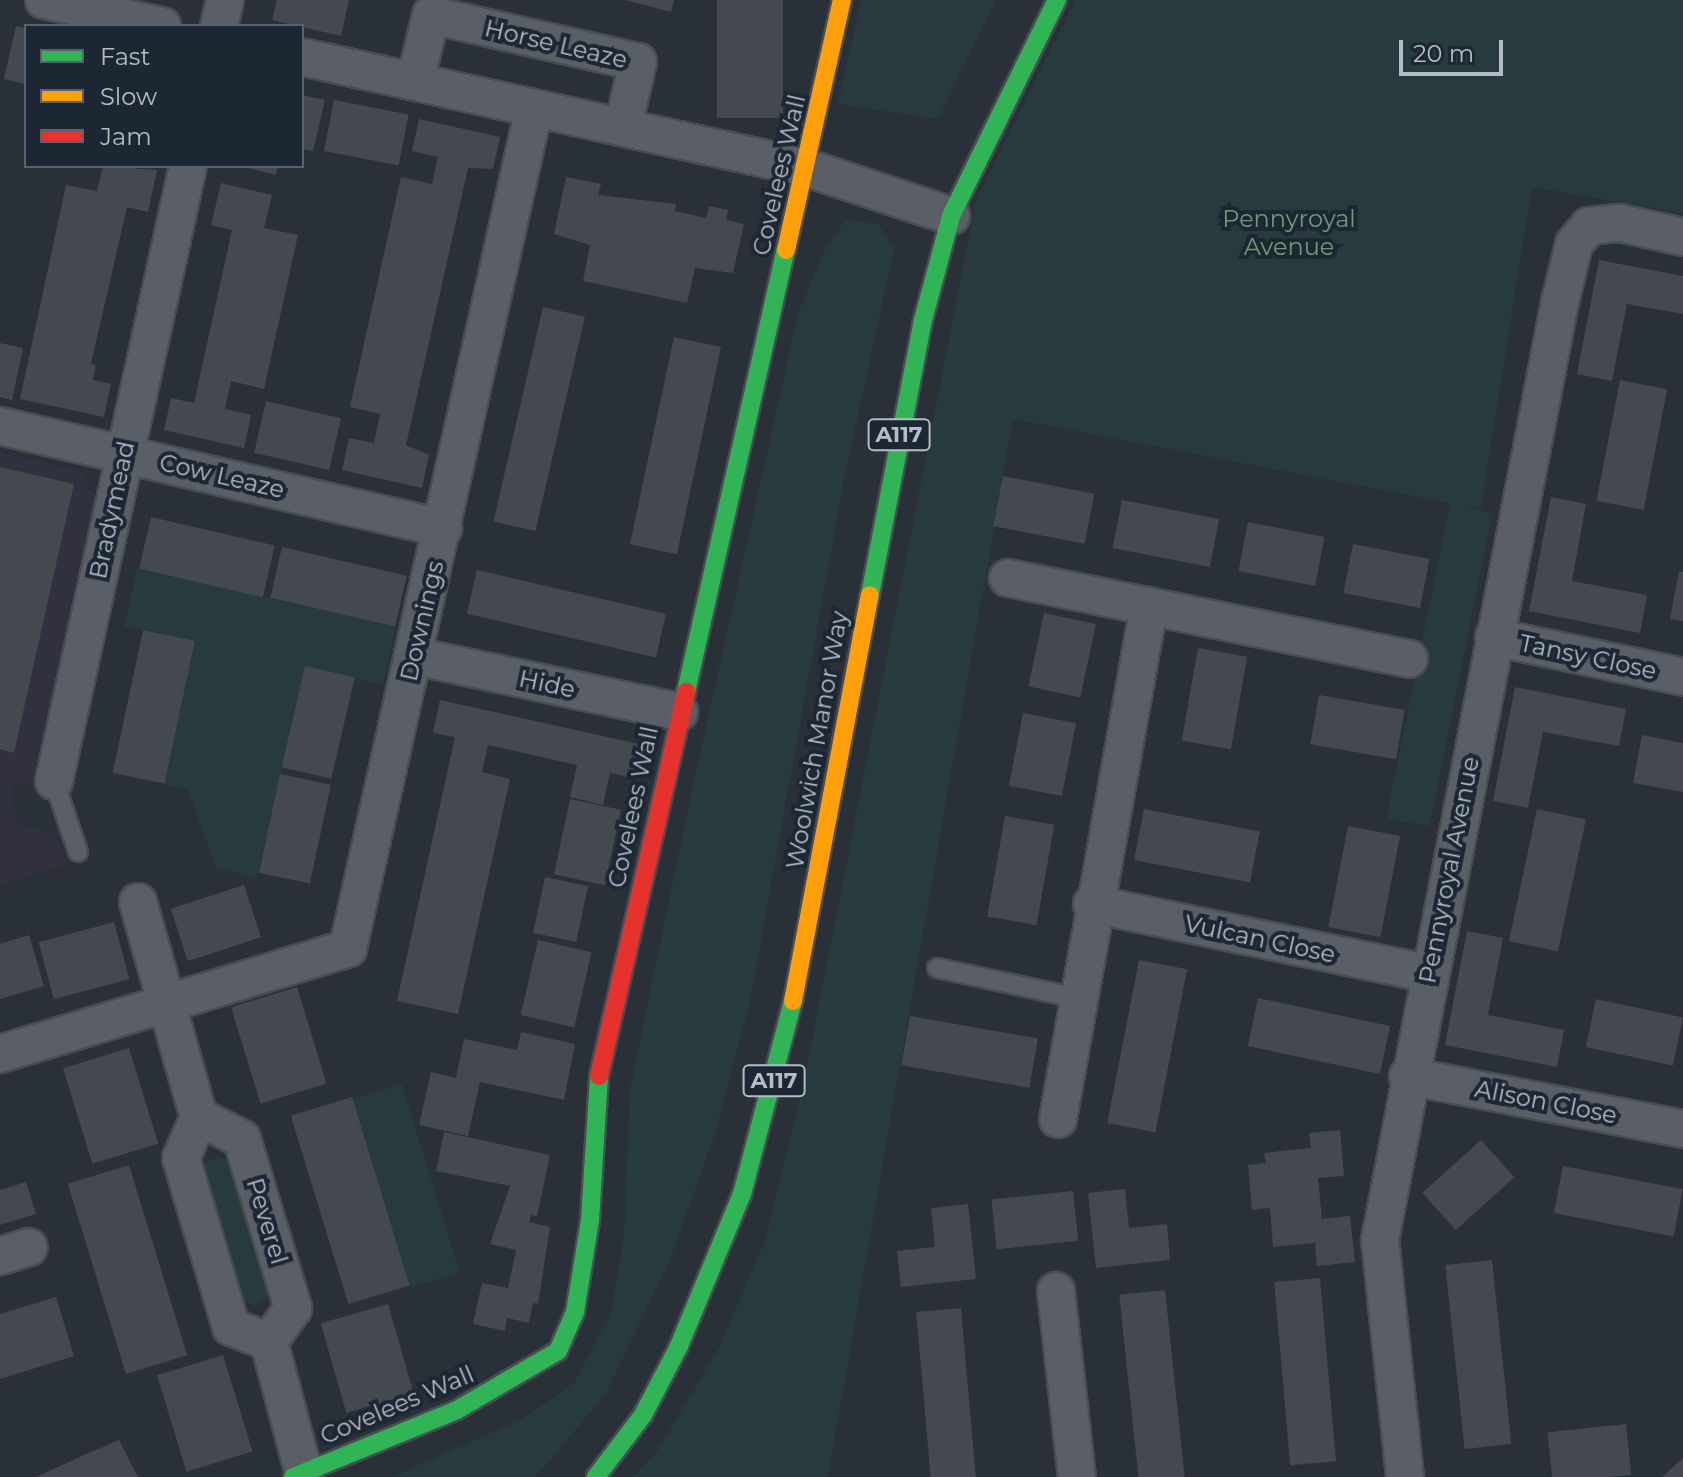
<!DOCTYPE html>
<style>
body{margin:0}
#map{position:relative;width:1683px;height:1477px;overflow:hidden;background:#2a3038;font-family:Montserrat,sans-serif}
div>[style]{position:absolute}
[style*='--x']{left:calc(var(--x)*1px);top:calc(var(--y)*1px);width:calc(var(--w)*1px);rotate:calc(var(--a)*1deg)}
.medical>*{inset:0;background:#31303e}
.green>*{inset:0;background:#273a3e;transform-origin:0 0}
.building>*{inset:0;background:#444950;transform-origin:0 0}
.roads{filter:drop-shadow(2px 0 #484c53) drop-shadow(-2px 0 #484c53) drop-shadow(0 2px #484c53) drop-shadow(0 -2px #484c53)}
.lane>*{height:18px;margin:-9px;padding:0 9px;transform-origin:9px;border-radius:9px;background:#5a5e66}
.street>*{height:36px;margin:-18px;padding:0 18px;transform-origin:18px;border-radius:18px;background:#5a5e66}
.fast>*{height:18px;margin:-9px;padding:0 9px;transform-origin:9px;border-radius:9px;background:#30b455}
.slow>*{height:18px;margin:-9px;padding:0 9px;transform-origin:9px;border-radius:9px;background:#ff9f0a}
.jam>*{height:18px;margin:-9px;padding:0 9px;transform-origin:9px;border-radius:9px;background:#e5322d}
span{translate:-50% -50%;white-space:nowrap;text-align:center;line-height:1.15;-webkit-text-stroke:8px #1d2633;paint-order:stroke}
.shield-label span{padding:2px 6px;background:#1d2633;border:2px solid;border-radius:6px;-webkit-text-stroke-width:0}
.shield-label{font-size:22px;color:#b4bcc9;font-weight:700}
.street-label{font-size:24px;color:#b4bcc9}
.park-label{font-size:24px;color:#6b9a76}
.legend{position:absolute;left:24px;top:24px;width:280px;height:144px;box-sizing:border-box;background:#1d2633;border:2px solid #59626f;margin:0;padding:10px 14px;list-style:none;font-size:24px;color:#b4bcc9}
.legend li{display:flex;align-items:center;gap:16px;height:40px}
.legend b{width:40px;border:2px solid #59626f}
.scale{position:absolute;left:1399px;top:40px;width:104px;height:36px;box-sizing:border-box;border:4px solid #b4bcc9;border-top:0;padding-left:10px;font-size:24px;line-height:28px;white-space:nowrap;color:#b4bcc9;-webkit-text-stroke:6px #1d2633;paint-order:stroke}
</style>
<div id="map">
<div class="medical">
<div style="clip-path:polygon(0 452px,81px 471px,96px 500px,39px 769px,33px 781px,10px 788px,17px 823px,51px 833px,62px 845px,66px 865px,0 885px)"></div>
</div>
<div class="green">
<div style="clip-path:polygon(861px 0,996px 0,938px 119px,838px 104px)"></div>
<div style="clip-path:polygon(1076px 0,1683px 0,1683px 213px,1532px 187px,1481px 508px,1462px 506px,1492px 514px,1430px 826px,1386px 819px,1450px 503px,1013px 419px,828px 1477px,633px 1477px,658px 1450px,720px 1346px,766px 1238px,804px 1081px,976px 201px)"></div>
<div style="clip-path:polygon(845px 220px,879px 224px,894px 250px,844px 480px,750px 1002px,715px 1134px,671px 1257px,607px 1392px,536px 1477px,392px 1477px,521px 1420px,574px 1383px,612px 1311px,624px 1235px,630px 1089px,693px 785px,798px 314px,823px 253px)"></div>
<div style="clip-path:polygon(137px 569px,396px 626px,383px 685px,305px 667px,257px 878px,216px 868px,188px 790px,163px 784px,195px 641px,124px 626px)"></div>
<div style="left:402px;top:1084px;width:197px;height:52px;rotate:73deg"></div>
<div style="clip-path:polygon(219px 1156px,237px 1167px,274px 1294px,255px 1307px,237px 1294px,201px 1175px,206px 1162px)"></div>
</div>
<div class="building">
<div style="clip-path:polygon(277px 0,349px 0,341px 36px,272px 20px)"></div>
<div style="clip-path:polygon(625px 0,674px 0,671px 12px)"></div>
<div style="left:717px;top:0;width:66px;height:118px"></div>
<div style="clip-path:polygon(16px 26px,26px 28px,26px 84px,4px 79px)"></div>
<div style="clip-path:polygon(302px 95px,325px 100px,313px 151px,302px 149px)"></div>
<div style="left:334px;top:100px;width:76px;height:52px;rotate:11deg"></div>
<div style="clip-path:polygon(419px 119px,500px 137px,493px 169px,468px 168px,406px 445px,429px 455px,422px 488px,342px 470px,349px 438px,374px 443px,380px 414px,350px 407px,401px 177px,432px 184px,438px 157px,412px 151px)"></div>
<div style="clip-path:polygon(103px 166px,157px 170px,148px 212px,127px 207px,91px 364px,96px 365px,93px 380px,111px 384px,104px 417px,20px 399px,66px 185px,97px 191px)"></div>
<div style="clip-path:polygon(240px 166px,278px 166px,276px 175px)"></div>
<div style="clip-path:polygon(566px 177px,601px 184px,598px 195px,676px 204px,675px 211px,706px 218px,709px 206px,728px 210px,726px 220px,744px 224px,733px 273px,695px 268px,687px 303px,583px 281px,590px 245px,554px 234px)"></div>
<div style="clip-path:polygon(221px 183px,272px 195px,264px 228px,298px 235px,264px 389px,231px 381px,225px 409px,251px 415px,244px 448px,164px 430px,171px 398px,194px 403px,232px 230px,211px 225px)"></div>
<div style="clip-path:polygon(1599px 260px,1683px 276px,1683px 314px,1627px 304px,1612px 381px,1577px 374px)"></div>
<div style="left:543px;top:307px;width:43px;height:220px;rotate:13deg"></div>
<div style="left:674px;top:337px;width:48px;height:212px;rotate:12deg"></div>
<div style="clip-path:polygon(0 343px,23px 348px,12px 400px,0 397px)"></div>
<div style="left:1620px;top:380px;width:48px;height:123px;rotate:11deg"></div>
<div style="left:266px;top:401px;width:77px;height:53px;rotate:13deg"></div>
<div style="clip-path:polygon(0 467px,74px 484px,14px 753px,0 749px)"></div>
<div style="left:1003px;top:476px;width:93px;height:51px;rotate:11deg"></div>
<div style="clip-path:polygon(1551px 497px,1586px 504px,1572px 581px,1647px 595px,1640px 633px,1529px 611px)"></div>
<div style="left:1122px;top:500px;width:99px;height:49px;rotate:11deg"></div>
<div style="left:151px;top:517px;width:127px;height:53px;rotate:13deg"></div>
<div style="left:1248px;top:522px;width:78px;height:50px;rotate:11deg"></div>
<div style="left:1353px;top:544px;width:78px;height:50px;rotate:11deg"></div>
<div style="left:282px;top:547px;width:128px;height:52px;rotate:13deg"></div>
<div style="left:477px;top:570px;width:194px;height:45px;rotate:13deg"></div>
<div style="clip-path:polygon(1679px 571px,1683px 572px,1683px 621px,1670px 619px)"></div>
<div style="left:1044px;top:613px;width:53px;height:75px;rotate:12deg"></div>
<div style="left:143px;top:630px;width:53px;height:146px;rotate:12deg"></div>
<div style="left:1198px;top:648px;width:50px;height:94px;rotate:10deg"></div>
<div style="left:305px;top:666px;width:51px;height:104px;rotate:13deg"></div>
<div style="clip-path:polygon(1515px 687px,1626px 709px,1619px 746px,1543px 732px,1528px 808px,1493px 801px)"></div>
<div style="left:1319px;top:695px;width:87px;height:50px;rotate:10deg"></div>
<div style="clip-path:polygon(440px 700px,639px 744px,632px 778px,610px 773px,603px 805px,570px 797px,577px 765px,488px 745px,482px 772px,510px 779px,458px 1014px,397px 1001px,455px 737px,433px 733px)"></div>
<div style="left:1023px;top:713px;width:54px;height:74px;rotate:11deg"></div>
<div style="clip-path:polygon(1642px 735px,1683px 743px,1683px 792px,1633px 783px)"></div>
<div style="left:280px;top:774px;width:52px;height:101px;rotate:12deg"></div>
<div style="left:570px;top:799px;width:52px;height:77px;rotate:12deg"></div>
<div style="left:1144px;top:809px;width:118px;height:52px;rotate:11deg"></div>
<div style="left:1537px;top:809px;width:50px;height:135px;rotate:12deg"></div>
<div style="left:1005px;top:816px;width:50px;height:102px;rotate:10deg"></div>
<div style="left:1348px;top:826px;width:53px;height:103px;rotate:11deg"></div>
<div style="left:545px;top:877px;width:44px;height:57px;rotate:12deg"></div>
<div style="left:244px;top:885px;width:55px;height:77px;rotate:72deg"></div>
<div style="left:114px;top:922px;width:59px;height:78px;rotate:75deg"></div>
<div style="clip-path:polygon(1467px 931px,1503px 938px,1488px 1015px,1564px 1030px,1557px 1067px,1445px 1045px)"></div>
<div style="clip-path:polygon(29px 935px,44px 986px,0 999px,0 944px)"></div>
<div style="left:538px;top:940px;width:55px;height:77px;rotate:13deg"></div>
<div style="left:1139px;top:960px;width:49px;height:166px;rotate:11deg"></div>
<div style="left:297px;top:987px;width:101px;height:69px;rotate:73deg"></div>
<div style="left:1258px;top:998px;width:135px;height:49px;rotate:12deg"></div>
<div style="left:1596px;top:999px;width:89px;height:49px;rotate:12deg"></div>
<div style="left:910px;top:1016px;width:130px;height:50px;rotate:10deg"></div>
<div style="clip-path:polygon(521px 1032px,575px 1044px,564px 1100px,480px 1082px,468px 1136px,419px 1125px,431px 1072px,456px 1078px,464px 1039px,517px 1050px)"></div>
<div style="left:129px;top:1048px;width:100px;height:69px;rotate:73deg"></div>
<div style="left:352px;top:1097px;width:197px;height:64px;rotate:73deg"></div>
<div style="clip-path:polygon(1340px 1130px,1344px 1176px,1318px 1178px,1322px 1219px,1350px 1216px,1355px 1262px,1317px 1266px,1315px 1243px,1273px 1247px,1270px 1208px,1252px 1210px,1248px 1165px,1266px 1163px,1264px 1153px,1311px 1148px,1309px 1133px)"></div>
<div style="clip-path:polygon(444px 1132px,550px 1155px,537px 1216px,531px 1215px,529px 1222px,550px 1227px,538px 1304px,533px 1303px,529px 1323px,507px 1318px,505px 1331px,473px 1324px,482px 1283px,508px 1288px,516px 1250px,490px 1244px,510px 1186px,436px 1171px)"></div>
<div style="left:1481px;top:1140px;width:50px;height:79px;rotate:48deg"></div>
<div style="left:129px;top:1165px;width:199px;height:64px;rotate:73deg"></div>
<div style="left:1563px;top:1166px;width:122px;height:48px;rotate:11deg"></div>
<div style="clip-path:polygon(26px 1182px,36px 1214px,0 1225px,0 1190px)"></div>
<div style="clip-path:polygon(1125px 1189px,1129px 1228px,1167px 1224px,1170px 1260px,1096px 1268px,1088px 1193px)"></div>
<div style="left:1073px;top:1191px;width:50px;height:82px;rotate:84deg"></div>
<div style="clip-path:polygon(968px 1204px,976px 1279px,901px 1287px,897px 1251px,935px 1247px,931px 1208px)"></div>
<div style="left:1492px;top:1260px;width:185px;height:47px;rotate:84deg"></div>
<div style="left:1320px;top:1278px;width:184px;height:46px;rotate:85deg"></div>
<div style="left:1165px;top:1290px;width:188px;height:46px;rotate:84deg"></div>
<div style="clip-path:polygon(56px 1297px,74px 1356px,0 1379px,0 1314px)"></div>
<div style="left:388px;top:1304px;width:93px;height:70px;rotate:74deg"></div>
<div style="left:961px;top:1308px;width:170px;height:45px;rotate:85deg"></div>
<div style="left:223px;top:1355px;width:101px;height:69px;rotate:73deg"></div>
<div style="left:1626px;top:1424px;width:51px;height:79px;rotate:84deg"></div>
<div style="clip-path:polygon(119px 1440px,138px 1477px,36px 1477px,84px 1455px)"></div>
<div style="clip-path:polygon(1683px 1458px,1683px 1477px,1662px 1477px)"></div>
</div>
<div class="roads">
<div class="lane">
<div style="--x:54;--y:781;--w:75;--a:71.3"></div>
<div style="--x:937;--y:968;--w:143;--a:12.1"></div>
</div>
<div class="street">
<div style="--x:44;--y:0;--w:121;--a:12.4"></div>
<div style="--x:219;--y:26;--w:27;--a:-77"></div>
<div style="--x:302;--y:57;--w:517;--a:12.4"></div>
<div style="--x:807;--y:168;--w:152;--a:18.4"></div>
<div style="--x:415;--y:82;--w:69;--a:-76.6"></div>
<div style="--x:431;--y:15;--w:212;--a:12.8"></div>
<div style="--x:638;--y:62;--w:67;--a:103"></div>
<div style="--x:0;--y:426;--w:455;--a:13"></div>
<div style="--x:1008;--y:578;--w:409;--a:11.4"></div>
<div style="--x:1494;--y:637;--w:193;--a:11.9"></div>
<div style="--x:414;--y:656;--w:271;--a:11.9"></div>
<div style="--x:54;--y:781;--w:629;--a:-77.71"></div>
<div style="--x:138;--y:902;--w:223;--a:74.2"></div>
<div style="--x:199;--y:1117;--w:45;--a:113.7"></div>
<div style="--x:181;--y:1158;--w:176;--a:73.5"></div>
<div style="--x:231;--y:1327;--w:41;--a:21.5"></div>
<div style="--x:1092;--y:904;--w:344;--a:11.7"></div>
<div style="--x:0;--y:1054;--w:364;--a:-16.9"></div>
<div style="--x:348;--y:948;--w:860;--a:-77.51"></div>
<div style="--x:1408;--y:1076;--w:280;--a:10.9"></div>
<div style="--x:199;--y:1117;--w:48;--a:27.1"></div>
<div style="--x:242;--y:1139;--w:177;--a:73.2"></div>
<div style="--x:293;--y:1308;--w:42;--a:125.2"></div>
<div style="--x:1058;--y:1119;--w:521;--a:-79.94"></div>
<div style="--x:0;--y:1256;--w:30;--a:-17"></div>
<div style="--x:1056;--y:1291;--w:187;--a:83.6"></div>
<div style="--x:269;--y:1342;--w:140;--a:75.1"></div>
<div style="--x:1405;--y:1477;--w:238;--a:-96"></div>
<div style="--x:1380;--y:1240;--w:955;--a:-79.14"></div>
<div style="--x:1560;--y:302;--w:60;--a:-76.4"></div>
<div style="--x:1574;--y:244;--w:23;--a:-50"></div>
<div style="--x:1589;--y:226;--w:31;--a:-6"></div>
<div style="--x:1620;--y:223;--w:65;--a:12.5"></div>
</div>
<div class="fast">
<div style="--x:870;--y:595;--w:280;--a:-79.1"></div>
<div style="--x:923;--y:320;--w:108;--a:-74.9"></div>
<div style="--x:951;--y:216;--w:241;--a:-63.9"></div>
<div style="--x:686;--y:692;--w:453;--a:-77.3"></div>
<div style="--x:293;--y:1477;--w:177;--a:-22.2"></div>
<div style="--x:457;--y:1410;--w:117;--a:-30.3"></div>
<div style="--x:558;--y:1351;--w:43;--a:-66.4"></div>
<div style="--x:575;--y:1312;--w:93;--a:-80.7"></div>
<div style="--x:590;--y:1220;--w:144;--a:-86.4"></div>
<div style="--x:596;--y:1477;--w:78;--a:-52.8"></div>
<div style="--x:643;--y:1415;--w:78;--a:-62.4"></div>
<div style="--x:679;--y:1346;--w:165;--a:-67.5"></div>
<div style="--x:742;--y:1194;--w:200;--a:-75.2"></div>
</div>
<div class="slow">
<div style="--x:786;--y:250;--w:256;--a:-77.4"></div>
<div style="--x:793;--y:1001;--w:413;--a:-79.3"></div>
</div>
<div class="jam">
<div style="--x:599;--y:1076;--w:394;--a:-77.2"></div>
</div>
</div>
<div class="shield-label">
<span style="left:899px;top:435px">A117</span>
<span style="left:774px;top:1081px">A117</span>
</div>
<div class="street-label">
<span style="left:556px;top:44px;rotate:13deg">Horse Leaze</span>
<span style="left:779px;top:175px;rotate:-77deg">Covelees Wall</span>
<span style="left:222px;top:476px;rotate:13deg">Cow Leaze</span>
<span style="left:112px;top:510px;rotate:-78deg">Bradymead</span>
<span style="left:422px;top:621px;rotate:-77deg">Downings</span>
<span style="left:1588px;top:657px;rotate:12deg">Tansy Close</span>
<span style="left:547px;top:684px;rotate:12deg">Hide</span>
<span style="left:817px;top:740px;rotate:-80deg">Woolwich Manor Way</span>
<span style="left:633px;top:807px;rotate:-78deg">Covelees Wall</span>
<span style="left:1449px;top:870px;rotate:-79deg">Pennyroyal Avenue</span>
<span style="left:1260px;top:939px;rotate:12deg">Vulcan Close</span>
<span style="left:1546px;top:1102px;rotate:11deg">Alison Close</span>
<span style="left:267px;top:1221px;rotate:73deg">Peverel</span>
<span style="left:397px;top:1405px;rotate:-23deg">Covelees Wall</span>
</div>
<div class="park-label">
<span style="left:1289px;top:233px">Pennyroyal<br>Avenue</span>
</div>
<ul class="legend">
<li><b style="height:10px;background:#30b455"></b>Fast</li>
<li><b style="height:10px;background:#ff9f0a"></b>Slow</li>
<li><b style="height:10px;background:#e5322d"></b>Jam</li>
</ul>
<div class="scale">20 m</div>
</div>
